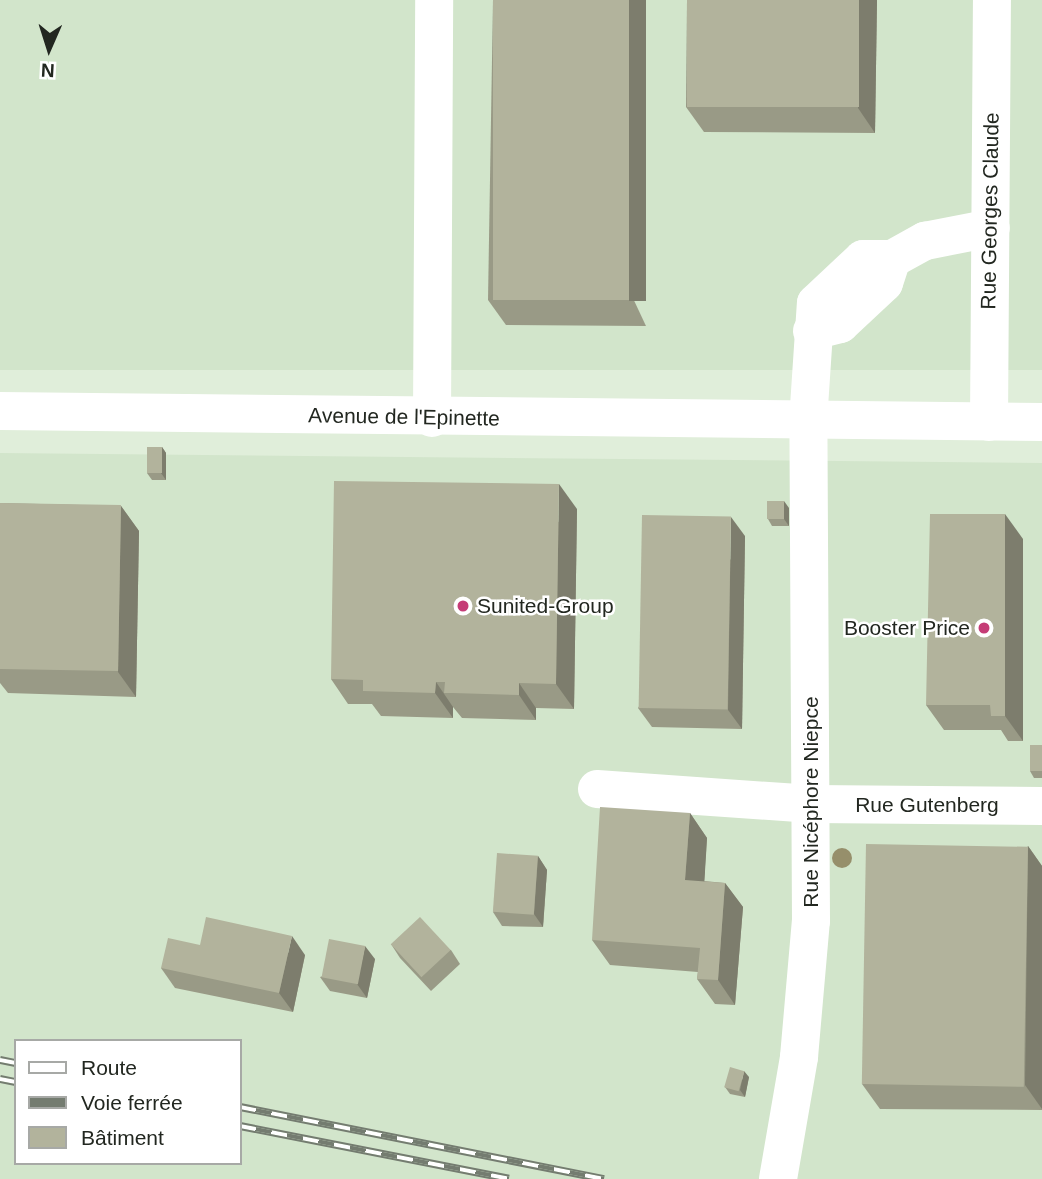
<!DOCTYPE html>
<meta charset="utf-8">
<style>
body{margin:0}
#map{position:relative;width:1042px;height:1179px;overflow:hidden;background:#e0eeda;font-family:Arial,sans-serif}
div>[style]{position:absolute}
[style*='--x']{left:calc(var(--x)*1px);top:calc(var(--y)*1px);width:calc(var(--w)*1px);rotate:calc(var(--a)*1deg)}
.built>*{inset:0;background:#d2e5cb;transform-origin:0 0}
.minor>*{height:38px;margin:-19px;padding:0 19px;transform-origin:19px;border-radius:19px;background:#fff}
.rail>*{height:8px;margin-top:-4px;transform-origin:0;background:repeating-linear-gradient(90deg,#fff 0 16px,#747c70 0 32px);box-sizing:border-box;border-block:2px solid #747c70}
.trees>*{width:20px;height:20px;margin:-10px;border-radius:50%;background:#968f6b}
.wall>*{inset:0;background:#999a86}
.shaded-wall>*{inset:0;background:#7d7d6d;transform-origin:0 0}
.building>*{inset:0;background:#b2b39c;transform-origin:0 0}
.dots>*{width:19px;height:19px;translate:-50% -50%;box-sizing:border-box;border:4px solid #fff;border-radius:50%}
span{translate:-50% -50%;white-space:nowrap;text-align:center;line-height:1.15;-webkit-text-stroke:5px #fff;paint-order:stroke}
.street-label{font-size:21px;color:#222720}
.poi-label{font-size:21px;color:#222720}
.left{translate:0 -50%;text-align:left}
.right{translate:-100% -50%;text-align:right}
.legend{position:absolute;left:14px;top:1039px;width:228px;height:126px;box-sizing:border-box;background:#fff;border:2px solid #a7a9a6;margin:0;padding:9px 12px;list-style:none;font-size:21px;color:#222720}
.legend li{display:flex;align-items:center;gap:14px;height:35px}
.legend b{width:35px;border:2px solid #a7a9a6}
.north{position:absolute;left:14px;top:14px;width:70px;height:70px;-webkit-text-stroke:5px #fff;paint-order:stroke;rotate:183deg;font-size:19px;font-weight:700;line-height:28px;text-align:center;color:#222720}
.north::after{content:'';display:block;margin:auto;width:24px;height:32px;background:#222720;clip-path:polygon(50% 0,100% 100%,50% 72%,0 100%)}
</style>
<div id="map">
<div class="built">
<div style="left:0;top:0;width:1042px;height:370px"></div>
<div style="clip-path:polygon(evenodd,0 453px,1042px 463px,1042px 1179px,0 1179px,0 453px,16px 1041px,240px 1041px,240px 1163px,16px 1163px,16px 1041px)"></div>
</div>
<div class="minor">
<div style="--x:812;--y:331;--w:29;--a:-14"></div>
<div style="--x:840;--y:324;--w:60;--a:-43"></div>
<div style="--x:884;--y:283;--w:25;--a:-72"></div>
<div style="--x:0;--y:411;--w:1042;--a:0.6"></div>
<div style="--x:432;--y:418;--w:418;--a:-89.7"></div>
<div style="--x:989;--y:422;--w:422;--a:-89.6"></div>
<div style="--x:597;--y:789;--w:216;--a:4"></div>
<div style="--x:812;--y:804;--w:230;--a:0.5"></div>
<div style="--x:778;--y:1179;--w:124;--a:-80.2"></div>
<div style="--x:799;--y:1057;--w:137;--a:-85"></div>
<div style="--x:811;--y:921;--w:499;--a:-90.3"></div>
<div style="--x:808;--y:422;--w:119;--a:-86.2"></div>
<div style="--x:816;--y:303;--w:64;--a:-43.1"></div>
<div style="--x:863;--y:259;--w:29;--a:0"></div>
<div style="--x:892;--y:259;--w:38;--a:-29"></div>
<div style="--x:925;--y:241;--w:67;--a:-11.1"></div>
</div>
<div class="rail">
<div style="--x:0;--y:1060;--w:16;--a:11"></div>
<div style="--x:0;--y:1079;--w:16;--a:11"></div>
<div style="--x:240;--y:1107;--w:371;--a:11.2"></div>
<div style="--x:240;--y:1126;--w:274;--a:11.1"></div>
</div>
<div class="trees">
<div style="left:842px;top:858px"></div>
</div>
<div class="wall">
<div style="clip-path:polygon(493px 0,646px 326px,506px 325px,488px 300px)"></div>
<div style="clip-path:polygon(687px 0,877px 0,875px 133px,704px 132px,686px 107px)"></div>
<div style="clip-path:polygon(162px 447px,166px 453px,166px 480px,152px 480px,147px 473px)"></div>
<div style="clip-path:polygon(0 503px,121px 506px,139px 531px,136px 697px,8px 693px,0 683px)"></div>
<div style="clip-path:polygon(789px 508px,789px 526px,772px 526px,768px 519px)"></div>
<div style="clip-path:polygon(577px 509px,574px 709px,536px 708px,536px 720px,462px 718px,453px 707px,453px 718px,381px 716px,372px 704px,348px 704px,331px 679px)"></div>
<div style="clip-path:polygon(745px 536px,742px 729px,652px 727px,638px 708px)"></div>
<div style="clip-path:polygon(1023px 539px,1023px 741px,1008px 741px,1001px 730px,944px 730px,926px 705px)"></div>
<div style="clip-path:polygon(1042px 745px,1042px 778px,1034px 778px,1030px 771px)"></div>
<div style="clip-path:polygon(690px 813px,707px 838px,704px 881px,725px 883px,743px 907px,735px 1005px,715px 1004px,697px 979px,698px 972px,610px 965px,592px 940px)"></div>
<div style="clip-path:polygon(1028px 846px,1042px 866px,1042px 1110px,880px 1109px,862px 1084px)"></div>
<div style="clip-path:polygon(538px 856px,547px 870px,543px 927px,502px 926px,493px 912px)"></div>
<div style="clip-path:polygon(391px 944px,451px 950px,460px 964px,431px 991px,400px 958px)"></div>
<div style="clip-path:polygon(200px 945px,305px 955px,293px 1012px,175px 988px,161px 968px)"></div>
<div style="clip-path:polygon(375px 959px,367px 998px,330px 991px,320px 977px)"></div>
<div style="clip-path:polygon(749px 1077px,745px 1097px,730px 1094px,725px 1087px)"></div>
</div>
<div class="shaded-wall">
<div style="left:629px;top:0;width:17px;height:301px"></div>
<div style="clip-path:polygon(859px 0,877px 0,875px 133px,858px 108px)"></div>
<div style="clip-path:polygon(162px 447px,166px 453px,166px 480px,161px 473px)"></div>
<div style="clip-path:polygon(559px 484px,577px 509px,574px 709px,556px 684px)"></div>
<div style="clip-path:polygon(784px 501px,789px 508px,789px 526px,784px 519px)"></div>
<div style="clip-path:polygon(121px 506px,139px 531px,136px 697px,118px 672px)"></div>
<div style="clip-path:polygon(1005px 514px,1023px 539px,1023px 741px,1005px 716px)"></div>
<div style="clip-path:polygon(731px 517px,745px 536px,742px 729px,728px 710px)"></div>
<div style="clip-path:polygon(436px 682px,453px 707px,453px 718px,435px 693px)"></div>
<div style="clip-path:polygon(519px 683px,536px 708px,536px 720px,519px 695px)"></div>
<div style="clip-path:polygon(690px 813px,707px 838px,703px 905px,685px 880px)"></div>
<div style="clip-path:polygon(1028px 846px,1042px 866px,1042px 1109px,1025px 1085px)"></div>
<div style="clip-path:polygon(538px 856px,547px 870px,543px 927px,534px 914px)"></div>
<div style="clip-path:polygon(725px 883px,743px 907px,735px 1005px,718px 980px)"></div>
<div style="clip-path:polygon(292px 936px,305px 955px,293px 1012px,279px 993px)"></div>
<div style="clip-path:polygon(365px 946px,375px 959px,367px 998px,357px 984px)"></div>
<div style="clip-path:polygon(744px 1071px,749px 1077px,745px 1097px,740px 1090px)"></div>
</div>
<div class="building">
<div style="left:493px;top:0;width:136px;height:300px"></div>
<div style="left:687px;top:0;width:172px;height:107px"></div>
<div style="left:147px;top:447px;width:15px;height:26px"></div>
<div style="clip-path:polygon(334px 481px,559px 484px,556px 684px,519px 683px,519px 695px,453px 693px,444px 693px,445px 682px,436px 682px,435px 693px,363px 691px,363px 680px,331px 679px)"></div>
<div style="left:784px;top:501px;width:18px;height:17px;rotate:90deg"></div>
<div style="left:0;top:503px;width:121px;height:166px;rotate:1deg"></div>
<div style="clip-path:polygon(930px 514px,1005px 514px,1005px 716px,991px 716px,990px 705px,926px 705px)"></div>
<div style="left:642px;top:515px;width:89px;height:193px;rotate:1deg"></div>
<div style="left:1030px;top:745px;width:12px;height:26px"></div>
<div style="clip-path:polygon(600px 807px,690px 813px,685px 880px,725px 883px,718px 980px,697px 979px,700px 948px,592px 940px)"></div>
<div style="left:866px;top:844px;width:162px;height:240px;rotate:1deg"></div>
<div style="left:497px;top:853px;width:41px;height:59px;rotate:4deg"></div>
<div style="clip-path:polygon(206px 917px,292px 936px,279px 993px,161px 968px,168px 938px,200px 945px)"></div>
<div style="left:420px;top:917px;width:45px;height:40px;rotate:47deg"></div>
<div style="left:329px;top:939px;width:37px;height:39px;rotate:11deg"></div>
<div style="left:730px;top:1067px;width:15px;height:21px;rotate:16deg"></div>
</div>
<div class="dots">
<div style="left:463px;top:606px;background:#c53c76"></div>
<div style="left:984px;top:628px;background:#c53c76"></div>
</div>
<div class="street-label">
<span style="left:990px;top:211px;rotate:-89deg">Rue Georges Claude</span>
<span style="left:404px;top:417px;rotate:1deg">Avenue de l'Epinette</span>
<span style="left:811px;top:802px;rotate:-90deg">Rue Nicéphore Niepce</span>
<span style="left:927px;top:805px">Rue Gutenberg</span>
</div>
<div class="poi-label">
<span class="left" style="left:477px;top:606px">Sunited-Group</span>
<span class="right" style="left:970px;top:628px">Booster Price</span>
</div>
<ul class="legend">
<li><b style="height:9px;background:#fff"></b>Route</li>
<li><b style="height:9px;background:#747c70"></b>Voie ferrée</li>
<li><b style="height:19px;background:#b2b39c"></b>Bâtiment</li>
</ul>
<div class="north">N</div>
</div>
